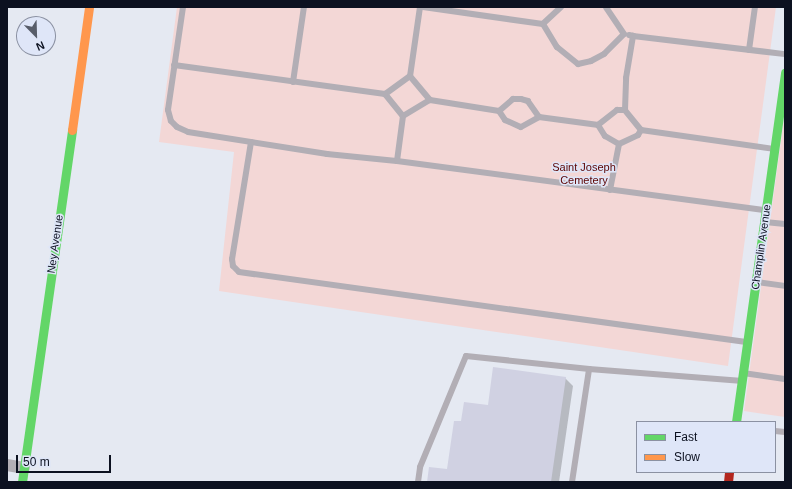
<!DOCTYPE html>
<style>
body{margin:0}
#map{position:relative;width:792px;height:489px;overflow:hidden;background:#e5e9f2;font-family:Arial,sans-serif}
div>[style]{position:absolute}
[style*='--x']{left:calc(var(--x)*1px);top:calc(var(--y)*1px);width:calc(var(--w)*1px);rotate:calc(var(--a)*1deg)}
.green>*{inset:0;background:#f3d7d6}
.shadow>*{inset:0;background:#0003}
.building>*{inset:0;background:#d0d1e2}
.lane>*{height:6px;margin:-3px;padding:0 3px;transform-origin:3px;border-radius:3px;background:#b2aeb5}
.street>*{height:12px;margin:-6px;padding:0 6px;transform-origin:6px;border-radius:6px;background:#b2aeb5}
.fast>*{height:9px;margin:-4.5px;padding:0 4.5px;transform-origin:4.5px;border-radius:4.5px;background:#63d668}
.slow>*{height:9px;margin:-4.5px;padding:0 4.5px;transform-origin:4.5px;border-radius:4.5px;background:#ff974d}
.jam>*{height:9px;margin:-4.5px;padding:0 4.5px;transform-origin:4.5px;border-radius:4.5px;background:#b3261e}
span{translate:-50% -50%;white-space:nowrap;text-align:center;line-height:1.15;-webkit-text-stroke:3px #dfe6f8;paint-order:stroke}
.park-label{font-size:11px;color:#5d0504}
.street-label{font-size:11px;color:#0c1120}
.frame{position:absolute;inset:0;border:8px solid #0c1120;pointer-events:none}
.legend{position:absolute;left:636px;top:421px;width:140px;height:52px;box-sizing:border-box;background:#dfe6f8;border:1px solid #8b91a2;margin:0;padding:5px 7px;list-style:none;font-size:12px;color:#0c1120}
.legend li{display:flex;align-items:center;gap:8px;height:20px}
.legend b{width:20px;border:1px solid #8b91a2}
.north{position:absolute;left:16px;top:16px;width:40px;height:40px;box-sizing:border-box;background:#dfe6f8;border:1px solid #8b91a2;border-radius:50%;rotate:157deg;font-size:11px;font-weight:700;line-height:16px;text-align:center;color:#0c1120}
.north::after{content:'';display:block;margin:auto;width:14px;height:18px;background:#585d6a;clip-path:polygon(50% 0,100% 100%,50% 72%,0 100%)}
.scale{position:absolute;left:16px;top:455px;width:95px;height:18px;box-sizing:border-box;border:2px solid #0c1120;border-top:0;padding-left:5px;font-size:12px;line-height:14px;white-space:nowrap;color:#0c1120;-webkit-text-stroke:3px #dfe6f8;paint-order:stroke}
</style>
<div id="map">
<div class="green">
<div style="clip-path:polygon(177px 7px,776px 7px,728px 366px,219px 291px,234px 152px,159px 142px)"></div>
<div style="clip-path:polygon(785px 112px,785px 417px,744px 411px)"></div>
</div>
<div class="shadow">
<div style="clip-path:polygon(565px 378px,573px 386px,559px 482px,428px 482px,448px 470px,462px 423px,489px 407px)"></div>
</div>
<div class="building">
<div style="clip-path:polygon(493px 367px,566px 377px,551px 482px,427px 482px,429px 467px,447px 469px,454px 421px,461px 421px,464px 402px,488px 405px)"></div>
</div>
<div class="lane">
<div style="--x:183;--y:7;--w:104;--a:98.3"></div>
<div style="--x:168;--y:110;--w:11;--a:75"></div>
<div style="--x:171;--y:121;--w:8;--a:45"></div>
<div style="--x:177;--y:127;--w:12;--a:24"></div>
<div style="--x:188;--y:132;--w:141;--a:9"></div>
<div style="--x:327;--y:154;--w:70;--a:5.7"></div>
<div style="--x:420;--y:7;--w:70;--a:98.2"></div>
<div style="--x:410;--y:76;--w:31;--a:144"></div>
<div style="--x:385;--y:94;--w:28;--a:51"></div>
<div style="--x:403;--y:116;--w:45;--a:97.6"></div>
<div style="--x:397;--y:161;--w:370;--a:7.6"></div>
<div style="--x:423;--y:7;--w:121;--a:8.1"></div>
<div style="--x:561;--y:7;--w:25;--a:137"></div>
<div style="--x:543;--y:24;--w:27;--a:59"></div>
<div style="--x:557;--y:47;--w:27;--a:39"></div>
<div style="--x:578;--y:64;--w:13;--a:-13"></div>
<div style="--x:591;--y:61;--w:15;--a:-28"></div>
<div style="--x:604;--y:54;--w:28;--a:-45"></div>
<div style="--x:624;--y:34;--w:32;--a:-124"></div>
<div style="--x:633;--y:36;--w:153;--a:6.8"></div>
<div style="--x:749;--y:50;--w:43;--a:-82.1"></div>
<div style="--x:174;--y:65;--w:213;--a:7.8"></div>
<div style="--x:293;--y:82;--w:76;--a:-81.7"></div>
<div style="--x:430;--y:100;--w:70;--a:9.1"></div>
<div style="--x:499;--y:111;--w:11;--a:56"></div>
<div style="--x:505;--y:120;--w:17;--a:24"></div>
<div style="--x:521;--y:127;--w:21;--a:-29"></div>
<div style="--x:539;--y:117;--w:19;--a:-125"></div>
<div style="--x:528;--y:101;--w:7;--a:-164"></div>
<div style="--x:521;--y:99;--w:8;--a:180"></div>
<div style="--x:513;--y:99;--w:18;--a:139"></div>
<div style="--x:625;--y:110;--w:32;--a:-88"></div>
<div style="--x:626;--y:78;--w:43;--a:-80.5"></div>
<div style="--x:633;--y:36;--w:4;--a:-166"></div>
<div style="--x:403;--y:116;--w:31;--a:-31"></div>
<div style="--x:430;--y:100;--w:31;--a:-130"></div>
<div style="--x:539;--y:117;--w:60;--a:7.7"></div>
<div style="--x:598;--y:125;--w:13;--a:58"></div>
<div style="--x:605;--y:136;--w:16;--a:30"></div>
<div style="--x:619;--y:144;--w:21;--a:-25"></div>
<div style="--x:638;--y:135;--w:6;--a:-59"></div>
<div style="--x:641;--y:130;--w:26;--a:-129"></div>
<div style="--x:625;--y:110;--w:8;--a:180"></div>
<div style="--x:617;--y:110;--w:24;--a:142"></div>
<div style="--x:641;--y:130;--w:134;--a:8.1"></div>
<div style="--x:251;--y:142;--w:119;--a:99.2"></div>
<div style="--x:232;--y:259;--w:7;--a:82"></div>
<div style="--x:233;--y:266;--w:8;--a:45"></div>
<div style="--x:239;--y:272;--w:512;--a:7.86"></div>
<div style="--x:610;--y:190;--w:47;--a:-78.9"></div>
<div style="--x:765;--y:222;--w:20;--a:6"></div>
<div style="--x:757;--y:282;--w:28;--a:8"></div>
<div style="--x:743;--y:373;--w:42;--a:8.1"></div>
<div style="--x:775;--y:431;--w:10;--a:6"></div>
<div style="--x:418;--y:482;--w:15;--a:-82"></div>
<div style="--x:420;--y:467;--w:120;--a:-67.5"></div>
<div style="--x:466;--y:356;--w:124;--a:6"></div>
<div style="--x:572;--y:482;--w:114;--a:-81.4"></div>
<div style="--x:589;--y:369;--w:151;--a:4.5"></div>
</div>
<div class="street">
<div style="--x:7;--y:465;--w:17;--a:10"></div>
</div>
<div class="fast">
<div style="--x:736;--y:422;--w:353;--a:-82"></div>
<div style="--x:22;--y:482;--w:356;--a:-81.9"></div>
</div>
<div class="slow">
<div style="--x:72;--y:130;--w:124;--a:-82.1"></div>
</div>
<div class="jam">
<div style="--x:728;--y:482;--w:10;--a:-84"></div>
</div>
<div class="park-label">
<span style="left:584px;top:174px">Saint Joseph<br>Cemetery</span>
</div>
<div class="street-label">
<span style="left:55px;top:244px;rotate:-82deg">Ney Avenue</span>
<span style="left:761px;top:247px;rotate:-82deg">Champlin Avenue</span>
</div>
<div class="frame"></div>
<ul class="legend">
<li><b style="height:5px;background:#63d668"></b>Fast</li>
<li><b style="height:5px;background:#ff974d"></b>Slow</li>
</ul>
<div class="north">N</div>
<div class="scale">50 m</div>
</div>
